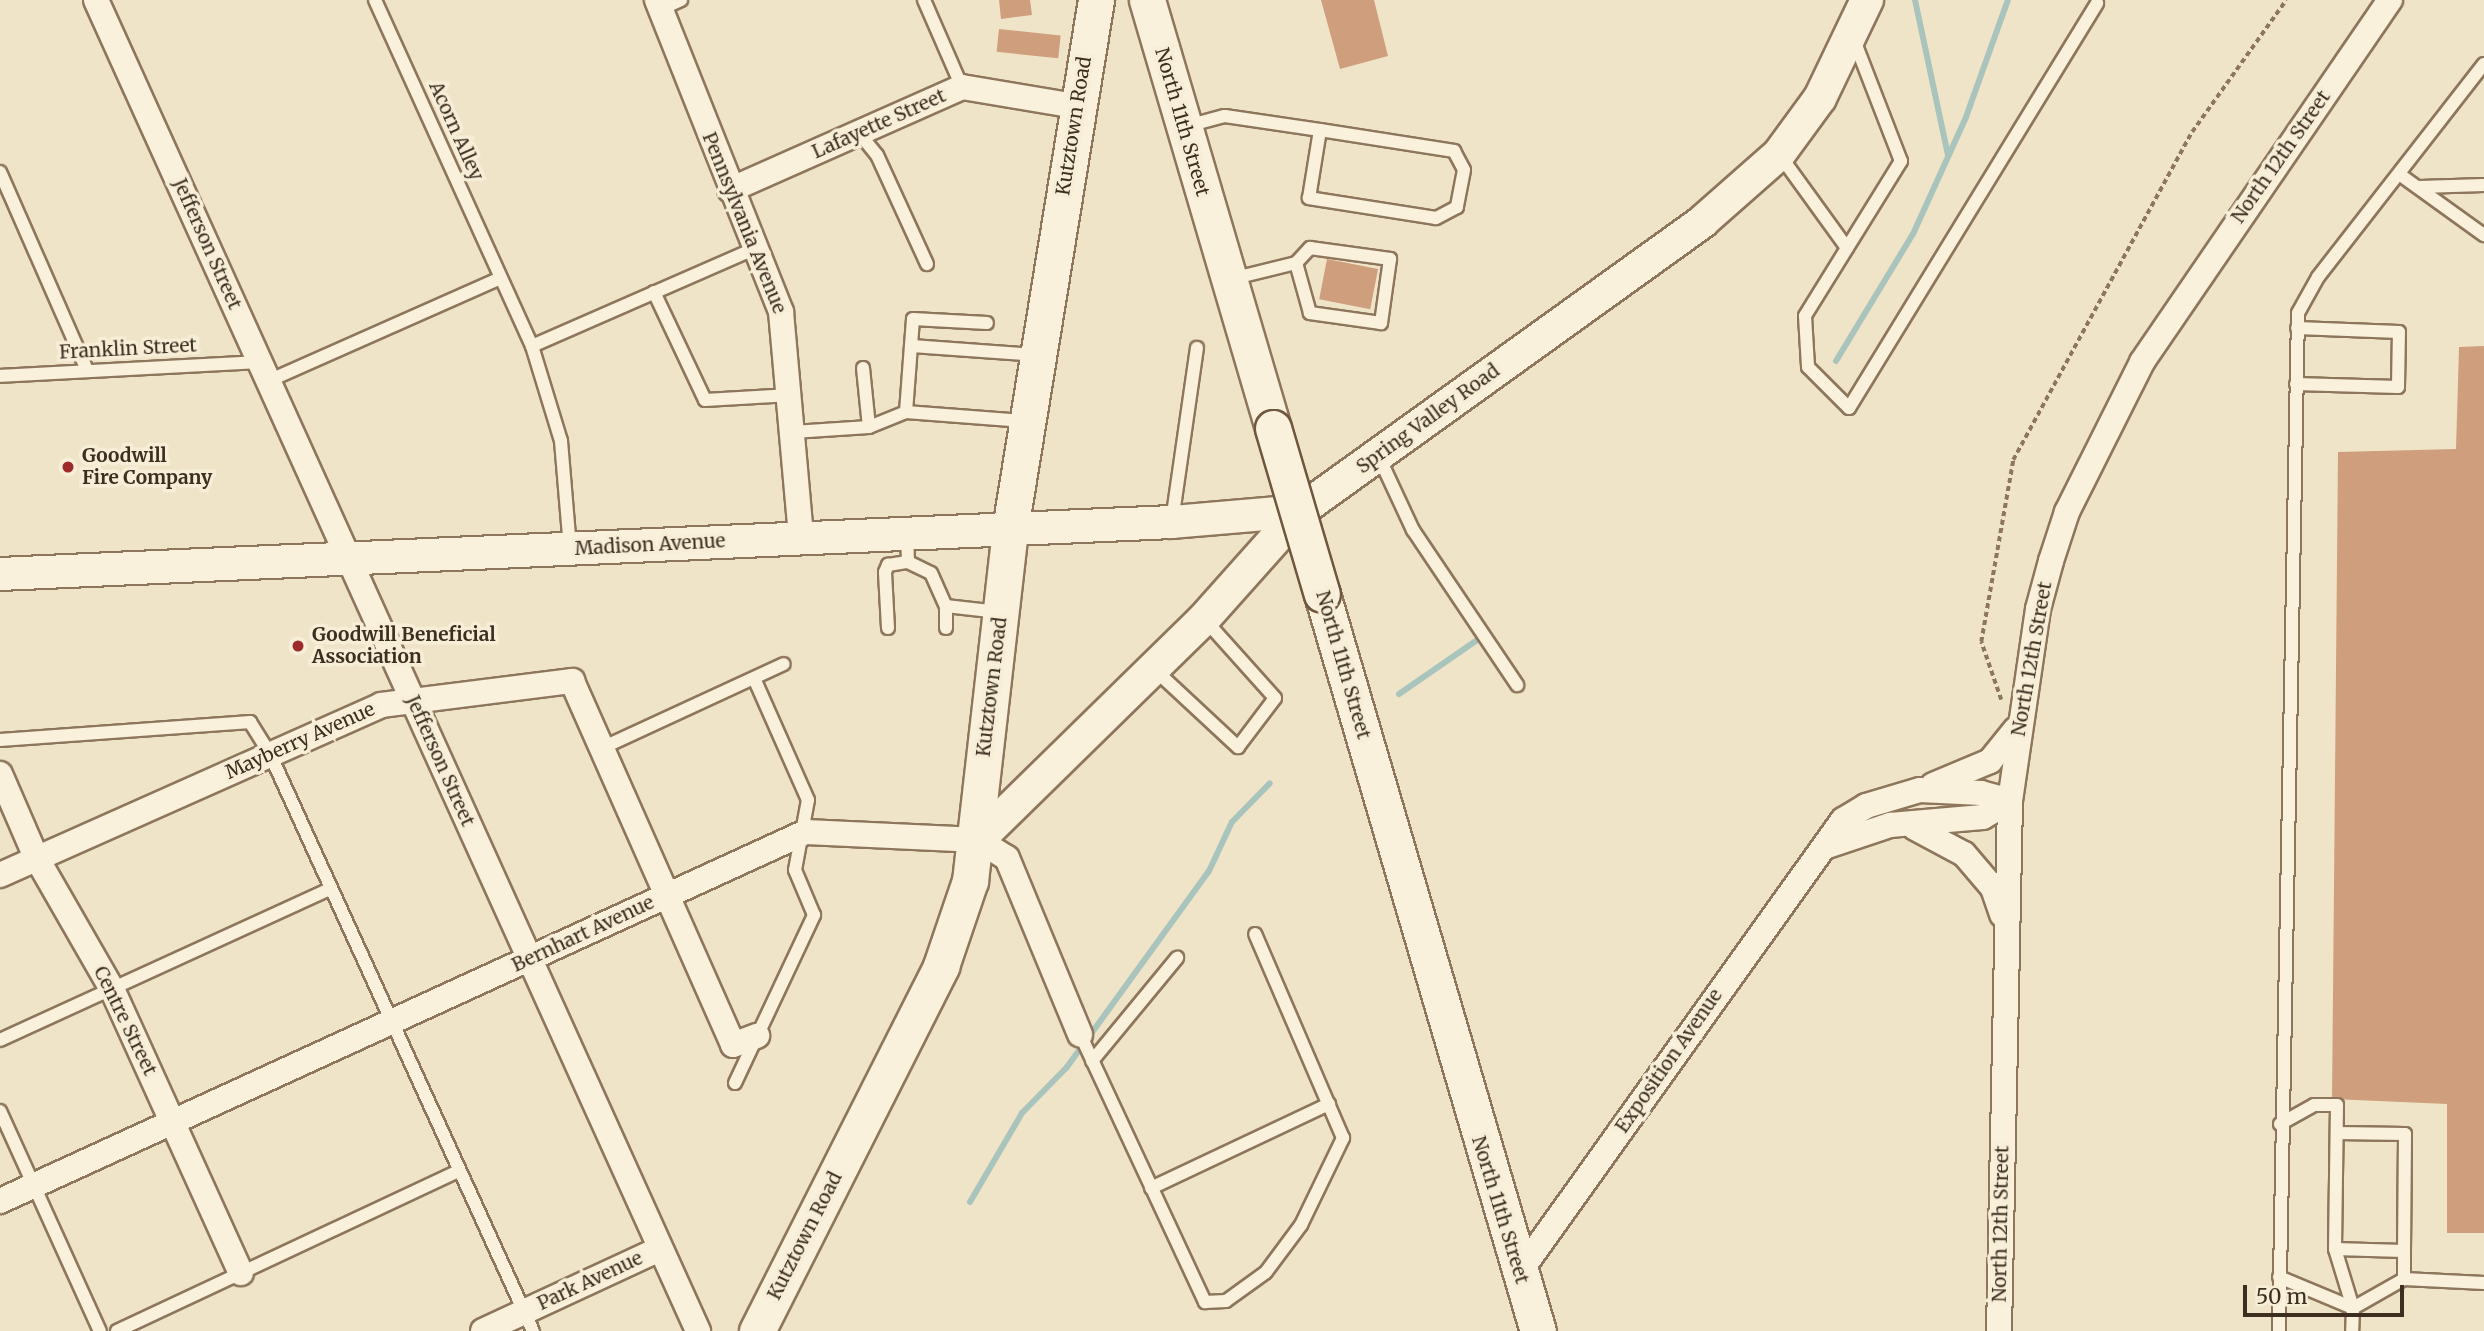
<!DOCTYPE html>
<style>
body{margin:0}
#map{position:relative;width:2484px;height:1331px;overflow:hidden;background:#f0e4c8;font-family:Merriweather,serif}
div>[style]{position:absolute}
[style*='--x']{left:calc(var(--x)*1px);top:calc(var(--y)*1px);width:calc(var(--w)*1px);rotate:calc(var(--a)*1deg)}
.stream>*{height:6px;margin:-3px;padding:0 3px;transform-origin:3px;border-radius:3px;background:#a9c4bc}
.building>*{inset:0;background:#cf9f7d;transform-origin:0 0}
.path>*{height:3.5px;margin-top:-1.75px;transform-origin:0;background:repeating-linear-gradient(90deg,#8d765c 0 5px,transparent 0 8.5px)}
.roads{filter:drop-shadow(2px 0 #8d765c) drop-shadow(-2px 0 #8d765c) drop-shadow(0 2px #8d765c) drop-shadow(0 -2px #8d765c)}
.service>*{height:12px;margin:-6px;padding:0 6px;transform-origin:6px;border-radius:6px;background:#faf1dc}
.minor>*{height:24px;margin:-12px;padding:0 12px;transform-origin:12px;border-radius:12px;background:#faf1dc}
.tertiary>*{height:32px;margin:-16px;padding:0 16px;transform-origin:16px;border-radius:16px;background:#faf1dc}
.secondary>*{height:35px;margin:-17.5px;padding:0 17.5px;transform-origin:17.5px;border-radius:17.5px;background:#faf1dc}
.bridges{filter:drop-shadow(2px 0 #6f573f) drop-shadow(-2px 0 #6f573f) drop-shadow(0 2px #6f573f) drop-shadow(0 -2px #6f573f)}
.secondary-bridge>*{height:35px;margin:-17.5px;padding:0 17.5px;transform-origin:17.5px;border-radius:17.5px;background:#faf1dc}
.dots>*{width:19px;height:19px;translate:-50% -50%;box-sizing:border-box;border:4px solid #f7eed8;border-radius:50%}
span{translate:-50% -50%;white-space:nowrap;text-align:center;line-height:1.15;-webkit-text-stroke:7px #f7eed8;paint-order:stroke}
.street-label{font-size:19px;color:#3d2e20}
.poi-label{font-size:19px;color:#3d2e20;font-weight:700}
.left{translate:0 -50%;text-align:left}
.scale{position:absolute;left:2243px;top:1285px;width:161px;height:32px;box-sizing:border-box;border:4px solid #3d2e20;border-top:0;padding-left:9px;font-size:21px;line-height:24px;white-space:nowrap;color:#3d2e20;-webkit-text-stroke:5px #f7eed8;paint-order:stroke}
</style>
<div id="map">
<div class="stream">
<div style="--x:1915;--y:0;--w:158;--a:78"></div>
<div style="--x:1836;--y:361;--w:149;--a:-58.8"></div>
<div style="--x:1913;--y:234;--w:128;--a:-65.6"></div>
<div style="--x:1966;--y:117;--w:124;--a:-70.3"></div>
<div style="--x:1399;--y:694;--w:95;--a:-34.7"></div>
<div style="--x:970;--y:1202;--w:103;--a:-59.7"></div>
<div style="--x:1022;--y:1113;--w:64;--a:-45.6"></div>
<div style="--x:1067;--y:1067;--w:242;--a:-54.1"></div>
<div style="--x:1209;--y:871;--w:54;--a:-64.9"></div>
<div style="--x:1232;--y:822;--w:54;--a:-45.7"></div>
</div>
<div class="building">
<div style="clip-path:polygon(999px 0,1030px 0,1032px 15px,1001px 19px)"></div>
<div style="clip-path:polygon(1321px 0,1374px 0,1388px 56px,1340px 69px)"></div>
<div style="left:999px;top:29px;width:62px;height:23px;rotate:6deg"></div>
<div style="left:1327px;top:259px;width:52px;height:41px;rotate:11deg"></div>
<div style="clip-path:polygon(2484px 346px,2484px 1233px,2447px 1233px,2447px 1104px,2332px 1099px,2338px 452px,2456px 449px,2459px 347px)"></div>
</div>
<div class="path">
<div style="--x:2001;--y:700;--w:61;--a:-109"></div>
<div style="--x:1981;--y:642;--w:185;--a:-80"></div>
<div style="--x:2013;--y:460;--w:374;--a:-61.4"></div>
<div style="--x:2192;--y:132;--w:162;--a:-54.5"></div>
</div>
<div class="roads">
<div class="service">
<div style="--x:375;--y:0;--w:380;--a:65.6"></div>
<div style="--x:532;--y:346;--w:99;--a:73"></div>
<div style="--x:561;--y:441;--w:108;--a:85.2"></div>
<div style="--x:924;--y:0;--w:95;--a:66.4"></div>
<div style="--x:661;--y:9;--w:22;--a:-24"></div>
<div style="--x:1854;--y:40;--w:130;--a:68.8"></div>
<div style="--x:1901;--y:161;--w:182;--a:121.8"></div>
<div style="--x:1805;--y:316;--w:51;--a:86.6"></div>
<div style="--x:1808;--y:367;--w:58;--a:45"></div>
<div style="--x:1849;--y:408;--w:475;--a:-58.5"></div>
<div style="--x:1187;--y:126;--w:39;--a:-15"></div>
<div style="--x:1225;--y:116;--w:96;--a:8.4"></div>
<div style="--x:1320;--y:130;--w:136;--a:8.9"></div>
<div style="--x:1454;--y:151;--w:21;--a:62"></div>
<div style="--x:1464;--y:170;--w:38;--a:101"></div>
<div style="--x:1457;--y:207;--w:24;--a:152"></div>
<div style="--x:1436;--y:218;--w:129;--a:-171.1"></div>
<div style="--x:1309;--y:198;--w:69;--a:-80.8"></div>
<div style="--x:859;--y:133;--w:28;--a:51"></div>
<div style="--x:877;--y:155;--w:120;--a:65.4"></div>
<div style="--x:1779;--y:154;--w:116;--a:54.1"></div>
<div style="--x:0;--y:172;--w:216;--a:66.3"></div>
<div style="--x:2399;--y:174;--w:105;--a:35.7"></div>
<div style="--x:2420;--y:187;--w:64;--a:-1.8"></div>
<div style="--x:1231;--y:279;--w:67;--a:-13.8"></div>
<div style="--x:1296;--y:263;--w:21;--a:-47"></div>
<div style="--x:1310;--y:248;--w:81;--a:7.8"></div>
<div style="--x:1390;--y:259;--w:65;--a:98"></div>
<div style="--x:1381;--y:323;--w:72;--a:-172"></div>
<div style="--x:1310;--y:313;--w:52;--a:-105.6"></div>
<div style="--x:654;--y:292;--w:119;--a:64.7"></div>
<div style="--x:705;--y:400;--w:86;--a:-3.3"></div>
<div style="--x:532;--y:346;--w:242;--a:-23.6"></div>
<div style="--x:911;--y:346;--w:125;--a:4.1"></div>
<div style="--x:863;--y:368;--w:59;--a:84.2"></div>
<div style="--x:0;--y:376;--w:259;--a:-3.1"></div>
<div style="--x:268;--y:381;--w:254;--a:-23.9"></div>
<div style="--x:2296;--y:384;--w:102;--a:1.7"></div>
<div style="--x:2398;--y:387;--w:55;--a:-89"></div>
<div style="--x:2399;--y:332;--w:102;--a:-177.8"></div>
<div style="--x:906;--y:412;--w:118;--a:4.4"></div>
<div style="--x:793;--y:432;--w:76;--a:-3.8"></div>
<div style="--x:869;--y:427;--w:40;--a:-22"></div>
<div style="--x:906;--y:412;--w:93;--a:-85.7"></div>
<div style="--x:913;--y:319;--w:74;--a:3.1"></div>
<div style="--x:1378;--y:455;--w:83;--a:65"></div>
<div style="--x:1413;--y:530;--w:187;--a:56.1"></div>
<div style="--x:1172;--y:521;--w:175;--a:-81.8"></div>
<div style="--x:908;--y:562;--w:25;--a:26"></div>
<div style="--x:931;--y:573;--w:36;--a:66"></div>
<div style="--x:946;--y:606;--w:53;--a:6.5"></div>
<div style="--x:888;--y:628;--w:56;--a:-93.1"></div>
<div style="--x:885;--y:572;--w:8;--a:-67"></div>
<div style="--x:888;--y:565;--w:20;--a:-9"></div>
<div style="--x:908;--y:562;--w:29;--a:-92"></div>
<div style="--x:946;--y:628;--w:22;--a:-90"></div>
<div style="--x:1154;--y:669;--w:115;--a:42.9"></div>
<div style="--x:1238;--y:747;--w:61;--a:-52.9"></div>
<div style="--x:1275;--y:698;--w:106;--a:-131.9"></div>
<div style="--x:0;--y:740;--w:251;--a:-4.1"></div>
<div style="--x:250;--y:722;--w:38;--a:58"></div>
<div style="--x:270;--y:754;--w:634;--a:65.5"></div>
<div style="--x:602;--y:748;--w:200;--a:-24.8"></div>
<div style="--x:1080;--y:1034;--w:296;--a:65"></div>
<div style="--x:1205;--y:1302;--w:21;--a:-3"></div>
<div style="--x:1226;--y:1301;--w:49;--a:-35.9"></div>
<div style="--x:1266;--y:1272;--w:59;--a:-53.3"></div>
<div style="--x:1301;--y:1225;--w:97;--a:-64.2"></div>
<div style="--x:1343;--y:1138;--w:222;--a:-113.3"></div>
<div style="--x:0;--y:1040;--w:363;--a:-24.6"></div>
<div style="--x:1092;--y:1061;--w:134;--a:-50.5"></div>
<div style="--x:735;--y:1083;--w:186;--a:-64.8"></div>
<div style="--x:814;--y:915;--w:49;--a:-112.9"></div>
<div style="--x:795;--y:870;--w:71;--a:-79.5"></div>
<div style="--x:808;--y:800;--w:133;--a:-113.9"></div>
<div style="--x:0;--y:1111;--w:242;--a:65.6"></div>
<div style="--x:2280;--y:1124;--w:39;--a:-29"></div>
<div style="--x:2314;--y:1105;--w:23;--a:0"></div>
<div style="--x:2337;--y:1105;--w:144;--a:90.8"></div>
<div style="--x:2335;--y:1249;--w:69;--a:1.7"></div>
<div style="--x:2404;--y:1251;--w:117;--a:-89.5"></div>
<div style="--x:2405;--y:1134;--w:68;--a:-179.2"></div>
<div style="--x:1151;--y:1188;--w:197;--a:-25.3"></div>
<div style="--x:2335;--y:1249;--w:62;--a:73"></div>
<div style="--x:2353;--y:1308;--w:59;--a:-29.6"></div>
<div style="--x:2404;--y:1279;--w:80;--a:2.9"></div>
<div style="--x:2404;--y:1251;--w:28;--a:90"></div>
<div style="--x:2279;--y:1277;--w:80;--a:22.7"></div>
<div style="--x:2353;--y:1308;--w:23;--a:92"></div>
<div style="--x:117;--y:1331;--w:375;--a:-25.1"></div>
<div style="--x:2279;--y:1331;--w:1018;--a:-88.93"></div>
<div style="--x:2298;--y:313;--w:41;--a:-60.9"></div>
<div style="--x:2318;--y:277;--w:270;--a:-52.1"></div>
</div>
<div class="minor">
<div style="--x:96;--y:0;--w:1461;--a:65.66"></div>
<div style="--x:657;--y:0;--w:336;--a:68.3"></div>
<div style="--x:781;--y:312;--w:226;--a:84.9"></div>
<div style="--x:730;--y:190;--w:254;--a:-23.9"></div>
<div style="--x:962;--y:87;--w:115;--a:9.5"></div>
<div style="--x:0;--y:774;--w:90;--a:66.6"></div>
<div style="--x:36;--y:857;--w:152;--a:60.1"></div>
<div style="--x:112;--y:989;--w:312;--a:65.6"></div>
<div style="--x:1933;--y:785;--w:62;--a:-22.8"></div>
<div style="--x:1990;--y:761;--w:41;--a:-50.9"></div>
<div style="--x:1915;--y:828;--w:55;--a:28"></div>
<div style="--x:1964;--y:854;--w:45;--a:49.5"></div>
<div style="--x:1993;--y:888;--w:28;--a:71"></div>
<div style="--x:1824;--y:847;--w:70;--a:-18.4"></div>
<div style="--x:1890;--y:825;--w:93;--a:-4.9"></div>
<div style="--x:1983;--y:817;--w:31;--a:-31"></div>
<div style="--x:0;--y:875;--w:417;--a:-24"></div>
<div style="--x:381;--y:705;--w:193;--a:-7.2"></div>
<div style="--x:572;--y:681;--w:398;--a:66.1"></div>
<div style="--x:733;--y:1045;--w:26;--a:-21"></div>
<div style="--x:0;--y:1201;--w:886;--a:-24.6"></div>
<div style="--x:806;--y:832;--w:172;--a:2.7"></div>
<div style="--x:978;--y:840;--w:34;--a:32"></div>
<div style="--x:1007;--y:858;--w:191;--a:67.5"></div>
<div style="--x:1519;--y:1273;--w:557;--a:-54.43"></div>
<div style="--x:1843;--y:820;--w:27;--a:-31"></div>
<div style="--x:1866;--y:806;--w:56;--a:-16.5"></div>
<div style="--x:1920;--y:790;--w:61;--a:2.8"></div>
<div style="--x:1981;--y:793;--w:30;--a:15"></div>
<div style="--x:483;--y:1331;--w:195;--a:-24.9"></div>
<div style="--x:1999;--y:1331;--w:530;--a:-88.81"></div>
<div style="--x:2010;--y:801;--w:194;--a:-81.7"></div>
<div style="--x:2038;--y:609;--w:50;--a:-74.8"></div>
<div style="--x:2051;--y:561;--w:52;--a:-71.9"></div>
<div style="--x:2067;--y:512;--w:168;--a:-63.4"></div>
<div style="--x:2142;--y:362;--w:439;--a:-55.6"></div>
</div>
<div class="tertiary">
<div style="--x:0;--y:574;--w:1173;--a:-2.54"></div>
<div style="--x:1172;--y:522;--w:128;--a:-4.9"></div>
<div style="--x:978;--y:840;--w:313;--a:-44.4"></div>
<div style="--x:1202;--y:621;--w:147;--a:-48.3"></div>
<div style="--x:1300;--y:511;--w:496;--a:-35.7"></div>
<div style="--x:1703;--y:221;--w:101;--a:-41.4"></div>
<div style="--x:1779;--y:154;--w:69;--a:-53.8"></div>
<div style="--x:1820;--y:98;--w:109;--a:-64.4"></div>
</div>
<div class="secondary">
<div style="--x:1147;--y:0;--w:446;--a:73.6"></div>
<div style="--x:1322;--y:594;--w:768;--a:73.67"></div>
<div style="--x:757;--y:1331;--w:409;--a:-63.2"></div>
<div style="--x:941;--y:966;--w:90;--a:-71.2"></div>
<div style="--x:970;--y:881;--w:354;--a:-83.5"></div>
<div style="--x:1010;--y:529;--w:536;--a:-80.77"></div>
</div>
</div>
<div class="bridges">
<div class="secondary-bridge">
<div style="--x:1273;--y:428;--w:173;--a:73.6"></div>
</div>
</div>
<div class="dots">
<div style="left:68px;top:467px;background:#9e2a2b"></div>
<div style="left:298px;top:646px;background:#9e2a2b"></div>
</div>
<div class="street-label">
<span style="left:1182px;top:122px;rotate:74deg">North 11th Street</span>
<span style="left:879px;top:124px;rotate:-24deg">Lafayette Street</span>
<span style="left:1074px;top:126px;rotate:-81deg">Kutztown Road</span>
<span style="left:456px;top:131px;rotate:66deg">Acorn Alley</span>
<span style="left:2281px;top:157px;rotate:-55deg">North 12th Street</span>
<span style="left:744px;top:223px;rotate:68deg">Pennsylvania Avenue</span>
<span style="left:207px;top:244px;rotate:66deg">Jefferson Street</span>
<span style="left:128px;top:349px;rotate:-3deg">Franklin Street</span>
<span style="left:1428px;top:419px;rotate:-36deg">Spring Valley Road</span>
<span style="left:650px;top:545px;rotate:-3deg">Madison Avenue</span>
<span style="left:2032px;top:659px;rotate:-80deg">North 12th Street</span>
<span style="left:1343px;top:665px;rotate:74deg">North 11th Street</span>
<span style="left:992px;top:687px;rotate:-83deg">Kutztown Road</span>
<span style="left:300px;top:741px;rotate:-24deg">Mayberry Avenue</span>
<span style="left:440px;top:761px;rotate:66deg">Jefferson Street</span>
<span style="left:583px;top:934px;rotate:-25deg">Bernhart Avenue</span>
<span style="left:125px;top:1021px;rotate:64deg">Centre Street</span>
<span style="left:1669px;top:1061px;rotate:-55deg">Exposition Avenue</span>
<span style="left:1500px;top:1210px;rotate:73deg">North 11th Street</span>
<span style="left:2001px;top:1224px;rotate:-89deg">North 12th Street</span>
<span style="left:805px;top:1236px;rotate:-63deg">Kutztown Road</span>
<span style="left:590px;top:1281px;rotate:-25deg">Park Avenue</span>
</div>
<div class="poi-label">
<span class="left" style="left:82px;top:467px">Goodwill<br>Fire Company</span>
<span class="left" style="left:312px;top:646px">Goodwill Beneficial<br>Association</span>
</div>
<div class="scale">50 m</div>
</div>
